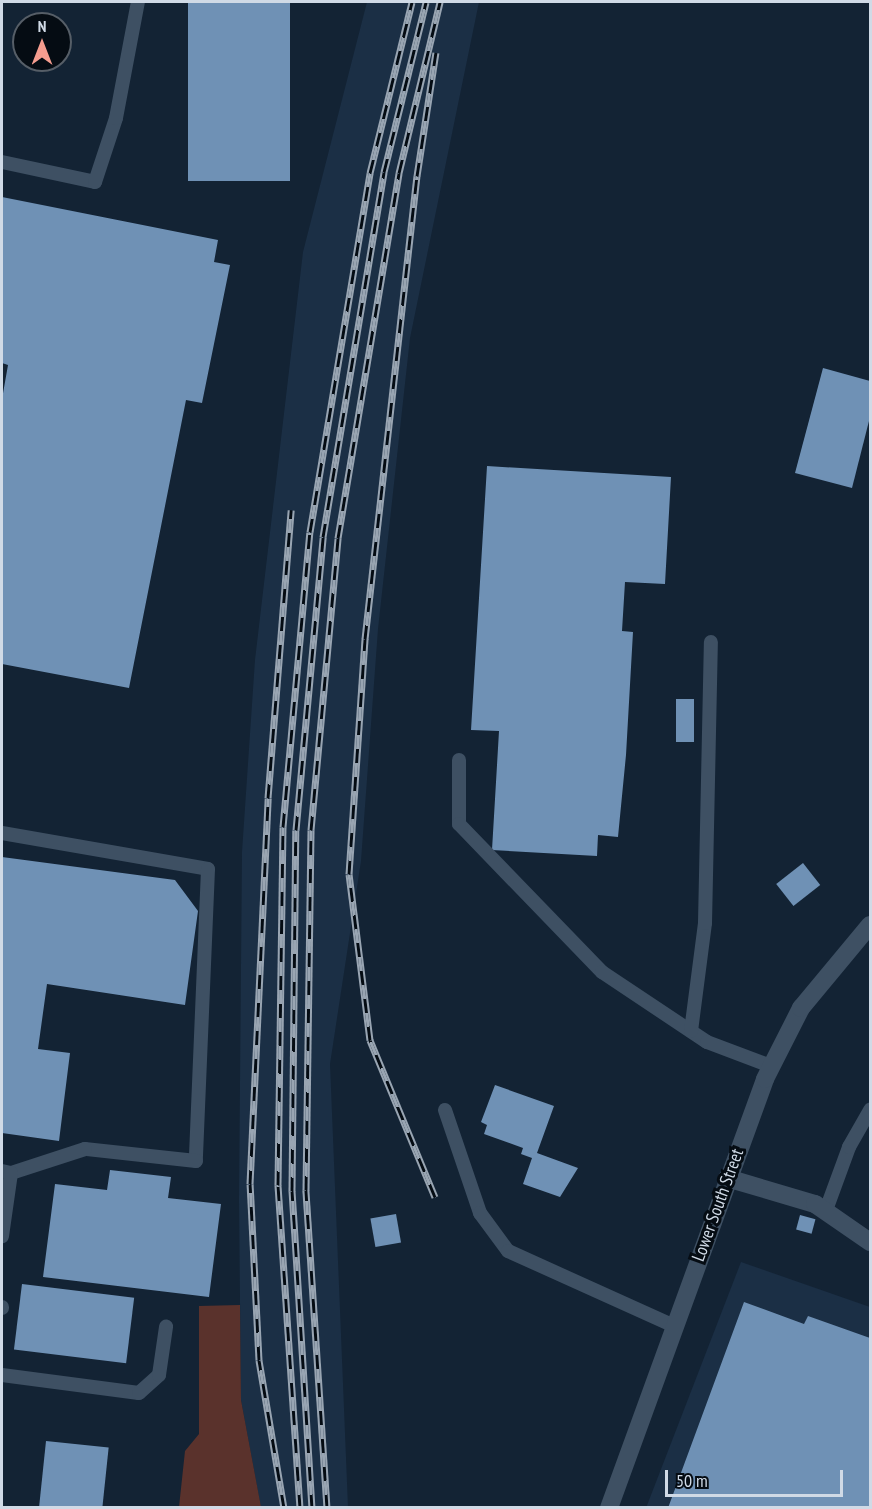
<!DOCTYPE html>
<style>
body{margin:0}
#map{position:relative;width:872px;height:1509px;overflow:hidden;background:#132334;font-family:"PT Sans Narrow",sans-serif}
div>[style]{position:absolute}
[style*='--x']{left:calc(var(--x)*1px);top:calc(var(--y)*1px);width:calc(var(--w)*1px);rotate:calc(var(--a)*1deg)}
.built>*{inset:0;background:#1b2f45}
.green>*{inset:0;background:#5a322c}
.building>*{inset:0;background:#6f91b5;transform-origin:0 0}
.service>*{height:14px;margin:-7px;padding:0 7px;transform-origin:7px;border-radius:7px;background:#3e5063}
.minor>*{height:18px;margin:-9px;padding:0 9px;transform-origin:9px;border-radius:9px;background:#3e5063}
.rail>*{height:7px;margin-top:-3.5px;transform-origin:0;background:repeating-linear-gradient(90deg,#050c13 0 14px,#99a5b2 0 28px);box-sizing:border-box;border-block:2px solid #99a5b2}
span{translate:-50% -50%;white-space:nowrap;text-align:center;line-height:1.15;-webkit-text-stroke:6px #050c13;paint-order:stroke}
.street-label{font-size:18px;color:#d0dae6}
.frame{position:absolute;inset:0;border:3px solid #d0dae6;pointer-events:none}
.north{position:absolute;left:12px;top:12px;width:60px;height:60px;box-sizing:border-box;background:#050c13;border:2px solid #565e67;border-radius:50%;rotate:0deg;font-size:16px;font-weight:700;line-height:24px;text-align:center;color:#d0dae6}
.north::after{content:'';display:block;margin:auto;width:21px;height:27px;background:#f59d8f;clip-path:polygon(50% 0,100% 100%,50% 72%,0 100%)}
.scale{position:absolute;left:665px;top:1470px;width:178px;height:27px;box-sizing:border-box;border:3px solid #d0dae6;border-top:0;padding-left:8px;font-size:18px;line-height:21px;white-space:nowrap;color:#d0dae6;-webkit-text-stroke:4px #050c13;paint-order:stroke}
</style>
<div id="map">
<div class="built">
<div style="clip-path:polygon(367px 2px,479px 2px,410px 338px,378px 629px,361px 861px,330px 1064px,348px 1507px,261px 1508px,241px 1400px,239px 1200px,242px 852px,255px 660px,303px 252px)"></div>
<div style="clip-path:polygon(741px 1262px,870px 1307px,870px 1507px,646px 1508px)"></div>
</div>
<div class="green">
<div style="clip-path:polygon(240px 1305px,241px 1400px,261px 1507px,179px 1507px,185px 1451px,199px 1434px,199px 1306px)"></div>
</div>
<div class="building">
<div style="left:188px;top:2px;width:102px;height:179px"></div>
<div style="clip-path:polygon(2px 197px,218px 240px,214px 262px,230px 265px,202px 403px,186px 400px,129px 688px,2px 664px,2px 399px,8px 365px,2px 363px)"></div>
<div style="clip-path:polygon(823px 368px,870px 381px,870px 417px,852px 488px,795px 473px)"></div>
<div style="clip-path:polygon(487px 466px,671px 477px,665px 584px,625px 582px,622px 631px,633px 632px,626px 755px,618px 837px,598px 835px,597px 856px,492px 850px,499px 731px,471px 730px)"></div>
<div style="left:676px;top:699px;width:18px;height:43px"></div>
<div style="clip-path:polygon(2px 857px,175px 880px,198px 911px,185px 1005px,47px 984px,38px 1049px,70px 1053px,59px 1141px,2px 1133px)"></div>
<div style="left:803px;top:863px;width:28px;height:34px;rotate:52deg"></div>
<div style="clip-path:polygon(495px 1085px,554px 1106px,537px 1153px,578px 1168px,560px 1197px,523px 1184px,532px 1158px,521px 1154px,523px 1148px,484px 1134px,487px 1125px,481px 1122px)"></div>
<div style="clip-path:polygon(110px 1170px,171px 1177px,168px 1198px,221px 1204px,209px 1297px,43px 1277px,55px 1184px,107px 1190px)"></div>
<div style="left:396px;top:1214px;width:29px;height:26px;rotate:80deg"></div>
<div style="left:800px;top:1215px;width:16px;height:15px;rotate:15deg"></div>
<div style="left:22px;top:1284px;width:113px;height:66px;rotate:7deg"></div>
<div style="clip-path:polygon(744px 1302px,804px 1324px,808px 1316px,870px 1338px,870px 1508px,668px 1508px)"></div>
<div style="left:46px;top:1441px;width:63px;height:68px;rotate:6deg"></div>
</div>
<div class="service">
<div style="--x:2;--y:162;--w:95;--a:12.1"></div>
<div style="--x:95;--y:182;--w:67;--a:-71.8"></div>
<div style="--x:116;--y:118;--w:118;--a:-79.3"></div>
<div style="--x:459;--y:760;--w:64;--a:90"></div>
<div style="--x:459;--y:824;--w:206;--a:46"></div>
<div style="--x:602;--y:972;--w:126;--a:33.7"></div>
<div style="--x:707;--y:1042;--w:68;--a:20.6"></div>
<div style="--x:2;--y:833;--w:209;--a:9.9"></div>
<div style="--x:208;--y:869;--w:292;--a:92.4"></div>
<div style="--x:196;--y:1161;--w:112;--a:-173.8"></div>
<div style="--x:85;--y:1149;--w:78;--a:162"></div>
<div style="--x:691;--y:1031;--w:109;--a:-82.6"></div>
<div style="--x:705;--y:923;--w:281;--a:-88.8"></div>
<div style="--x:445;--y:1110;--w:109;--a:71.2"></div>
<div style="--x:480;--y:1213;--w:47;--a:53.6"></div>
<div style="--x:508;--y:1251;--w:182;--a:24.3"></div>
<div style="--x:2;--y:1171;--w:9;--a:13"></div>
<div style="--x:11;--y:1173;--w:64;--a:98.1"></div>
<div style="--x:826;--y:1210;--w:67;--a:-69.9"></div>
<div style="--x:849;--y:1147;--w:43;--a:-60.4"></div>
<div style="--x:2;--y:1308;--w:1;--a:-90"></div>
<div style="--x:2;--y:1375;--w:138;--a:7.5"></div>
<div style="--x:139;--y:1393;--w:27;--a:-42"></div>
<div style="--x:159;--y:1375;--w:49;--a:-81.7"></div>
</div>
<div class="minor">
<div style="--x:727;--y:1178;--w:92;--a:16.5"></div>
<div style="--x:815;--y:1204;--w:67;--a:34.6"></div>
<div style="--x:609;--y:1508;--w:456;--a:-70"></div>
<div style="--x:765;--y:1079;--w:80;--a:-63.1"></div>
<div style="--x:801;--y:1008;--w:108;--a:-50.3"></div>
</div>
<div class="rail">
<div style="--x:435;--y:1197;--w:170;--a:-112.5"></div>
<div style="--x:370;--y:1040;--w:167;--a:-97.2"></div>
<div style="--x:349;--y:874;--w:236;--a:-86.1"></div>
<div style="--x:365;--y:639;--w:466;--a:-83.6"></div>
<div style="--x:417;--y:176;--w:125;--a:-81.3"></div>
<div style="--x:284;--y:1508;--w:150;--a:-99.6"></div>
<div style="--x:259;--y:1360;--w:176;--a:-92.9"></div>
<div style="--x:250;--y:1184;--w:386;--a:-87.3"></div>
<div style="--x:268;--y:798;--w:289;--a:-85.4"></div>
<div style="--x:300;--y:1508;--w:324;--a:-93.9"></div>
<div style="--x:278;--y:1185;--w:358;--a:-89.2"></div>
<div style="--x:283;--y:827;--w:296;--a:-84.8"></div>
<div style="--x:310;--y:532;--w:364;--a:-80.5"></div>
<div style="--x:370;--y:173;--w:176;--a:-76.2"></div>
<div style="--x:312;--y:1508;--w:318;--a:-93.6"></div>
<div style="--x:292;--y:1191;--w:361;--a:-89.4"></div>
<div style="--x:296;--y:830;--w:294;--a:-84.7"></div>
<div style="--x:323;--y:537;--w:370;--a:-80.5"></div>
<div style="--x:384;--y:172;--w:175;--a:-76.1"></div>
<div style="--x:327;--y:1508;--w:319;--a:-93.8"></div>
<div style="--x:306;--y:1190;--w:360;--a:-89.2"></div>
<div style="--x:311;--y:830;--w:293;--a:-84.7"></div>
<div style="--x:338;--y:538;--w:370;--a:-80.5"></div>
<div style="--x:399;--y:173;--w:176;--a:-76.5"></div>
</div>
<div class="street-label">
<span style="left:718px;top:1205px;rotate:-70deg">Lower South Street</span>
</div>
<div class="frame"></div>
<div class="north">N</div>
<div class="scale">50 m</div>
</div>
